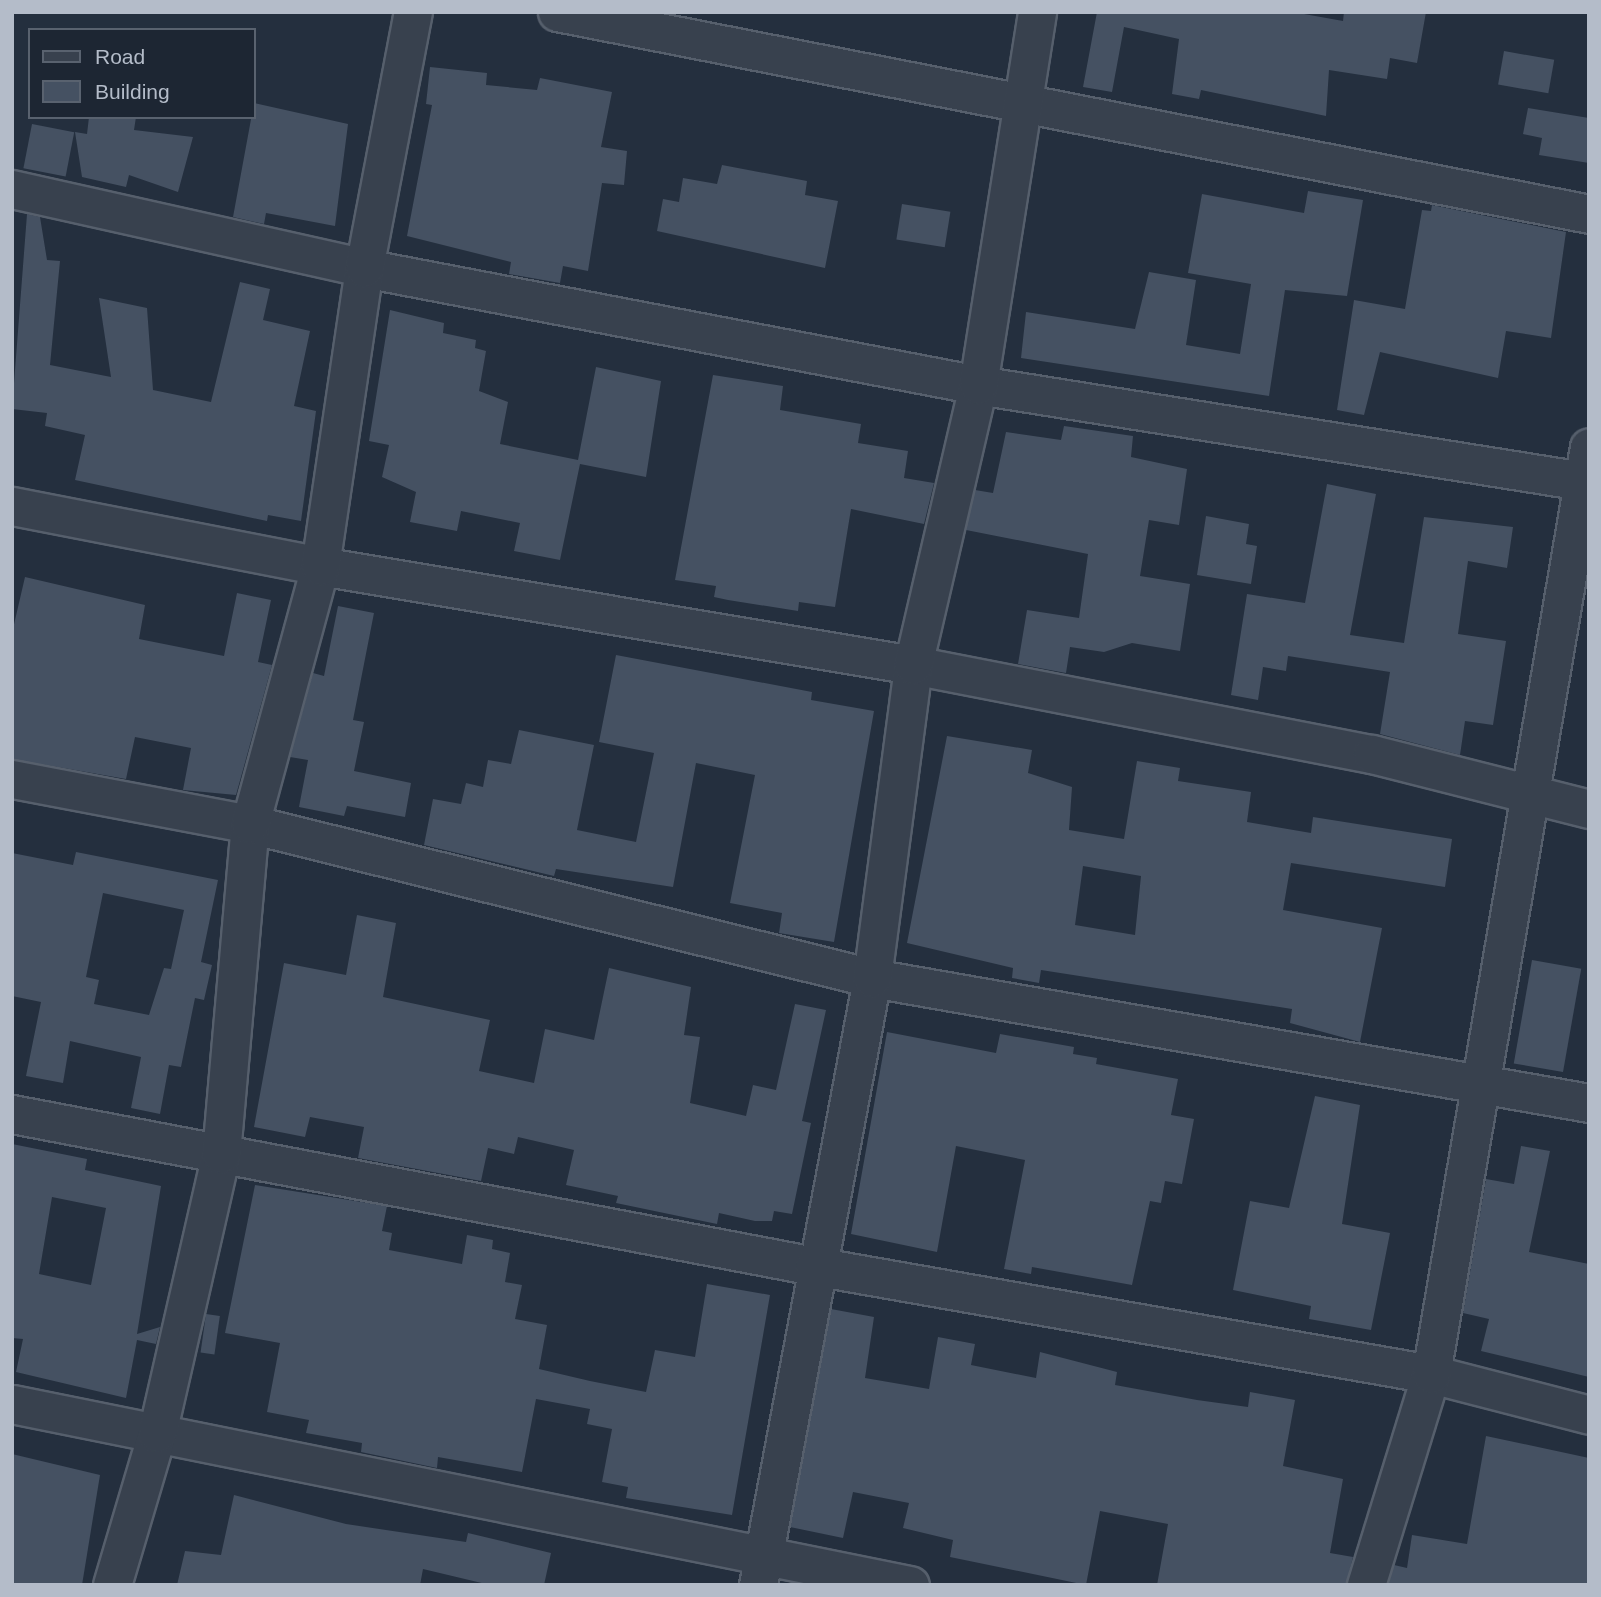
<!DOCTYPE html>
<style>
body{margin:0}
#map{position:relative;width:1601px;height:1597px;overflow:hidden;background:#242f3e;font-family:Arial,sans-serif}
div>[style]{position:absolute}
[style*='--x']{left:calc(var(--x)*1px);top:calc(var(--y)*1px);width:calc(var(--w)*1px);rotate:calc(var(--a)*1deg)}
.building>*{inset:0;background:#455162;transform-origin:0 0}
.roads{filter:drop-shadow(2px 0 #565f6c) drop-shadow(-2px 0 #565f6c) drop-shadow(0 2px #565f6c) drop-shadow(0 -2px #565f6c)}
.minor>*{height:37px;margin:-18.5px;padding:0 18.5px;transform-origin:18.5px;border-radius:18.5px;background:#38414e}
span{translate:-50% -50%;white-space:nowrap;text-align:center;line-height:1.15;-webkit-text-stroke:7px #1d2633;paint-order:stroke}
.frame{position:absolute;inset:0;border:14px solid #b4bcc9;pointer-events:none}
.legend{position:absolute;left:28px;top:28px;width:228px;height:91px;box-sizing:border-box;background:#1d2633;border:2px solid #59626f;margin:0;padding:9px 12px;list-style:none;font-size:21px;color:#b4bcc9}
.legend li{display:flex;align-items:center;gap:14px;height:35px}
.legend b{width:35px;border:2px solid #59626f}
</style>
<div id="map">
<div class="building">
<div style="clip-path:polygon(1097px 12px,1293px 12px,1343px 21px,1344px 12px,1426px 12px,1417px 63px,1390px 58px,1387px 79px,1329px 70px,1326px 116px,1201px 90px,1199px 99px,1172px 94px,1179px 39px,1124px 27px,1112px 92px,1083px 87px)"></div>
<div style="left:1504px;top:51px;width:51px;height:34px;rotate:10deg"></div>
<div style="clip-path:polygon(430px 67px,487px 73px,486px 85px,537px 90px,540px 78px,612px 92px,601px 147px,627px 151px,624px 185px,602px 183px,588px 271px,563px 266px,560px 283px,509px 274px,511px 262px,407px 236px,432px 105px,426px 104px)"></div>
<div style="clip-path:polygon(254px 103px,348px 124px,335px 226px,266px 213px,264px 224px,233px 217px)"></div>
<div style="clip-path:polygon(1528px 108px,1589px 118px,1589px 163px,1539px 155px,1542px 138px,1523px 134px)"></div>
<div style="clip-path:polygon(89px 117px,136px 117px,134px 130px,193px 137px,178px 192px,129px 175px,126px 187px,82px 177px,75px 132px,87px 134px)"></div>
<div style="left:32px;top:124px;width:43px;height:45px;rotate:11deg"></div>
<div style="clip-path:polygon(722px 165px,807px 181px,805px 195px,838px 201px,825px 268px,657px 231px,663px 199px,679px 202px,683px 178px,717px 184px)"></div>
<div style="clip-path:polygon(1308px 191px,1363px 200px,1347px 296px,1285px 290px,1269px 396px,1021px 358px,1026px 312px,1135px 329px,1149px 272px,1196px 280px,1186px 345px,1240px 354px,1251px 284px,1188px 273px,1202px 194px,1304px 213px)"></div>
<div style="left:902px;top:204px;width:49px;height:36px;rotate:9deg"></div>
<div style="clip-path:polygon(1432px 205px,1566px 232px,1551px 338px,1506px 331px,1498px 378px,1380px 352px,1364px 415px,1337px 410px,1354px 300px,1405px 309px,1422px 210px,1431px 211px)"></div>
<div style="clip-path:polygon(27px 214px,40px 217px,47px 260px,60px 261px,50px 365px,111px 377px,99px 298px,147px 308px,153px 390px,211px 402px,240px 282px,270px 289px,263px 320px,310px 331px,294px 406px,316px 411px,301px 521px,268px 515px,267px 521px,75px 480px,85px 435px,45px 426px,47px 413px,12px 409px)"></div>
<div style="clip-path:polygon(390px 310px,444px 323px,443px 333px,476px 340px,475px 348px,486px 351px,479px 391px,508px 402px,500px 444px,578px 460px,596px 367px,661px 381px,646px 477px,580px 464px,560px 560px,514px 551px,520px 523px,461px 511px,457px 531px,410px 522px,416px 492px,382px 477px,389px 445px,369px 441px)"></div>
<div style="clip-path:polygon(713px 375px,783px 386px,780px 410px,861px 424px,858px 443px,908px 451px,904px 478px,934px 483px,924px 524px,851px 509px,835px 607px,799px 602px,798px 611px,728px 600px,714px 597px,716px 586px,675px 580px)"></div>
<div style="clip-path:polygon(1064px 426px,1133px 436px,1131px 457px,1187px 469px,1179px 525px,1149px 520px,1140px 576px,1190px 584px,1180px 651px,1132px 643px,1104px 652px,1070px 647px,1066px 673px,1018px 664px,1027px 610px,1079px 618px,1088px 554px,966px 530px,975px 490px,993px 493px,1006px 432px,1061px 440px)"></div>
<div style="clip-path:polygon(1327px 484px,1376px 494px,1350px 635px,1404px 643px,1424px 517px,1513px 527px,1507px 568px,1468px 561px,1458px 634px,1506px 641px,1493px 725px,1465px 721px,1460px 755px,1380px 734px,1390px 672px,1288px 656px,1286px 671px,1263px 667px,1258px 700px,1231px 695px,1247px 594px,1305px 603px)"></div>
<div style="clip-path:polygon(1206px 516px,1249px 524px,1246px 544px,1257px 546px,1251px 584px,1197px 575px)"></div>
<div style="clip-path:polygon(25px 577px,145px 605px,139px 639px,224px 656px,237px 593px,271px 600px,258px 662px,272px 665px,236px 795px,183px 790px,191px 748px,135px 737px,126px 779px,12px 759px,12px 633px)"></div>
<div style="clip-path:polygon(338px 606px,374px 613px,353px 720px,364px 722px,354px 771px,411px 783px,405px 817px,347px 806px,344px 816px,299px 807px,308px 760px,290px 757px,313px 673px,324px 676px)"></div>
<div style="clip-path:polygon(616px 655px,812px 692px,811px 700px,874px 711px,834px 942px,779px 933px,782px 913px,730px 903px,755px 775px,696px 763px,673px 887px,556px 869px,554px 876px,424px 845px,433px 799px,461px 804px,466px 783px,483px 787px,488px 760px,511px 764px,519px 730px,594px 745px,577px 830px,636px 842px,654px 753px,599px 742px)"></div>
<div style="clip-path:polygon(evenodd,947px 736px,1032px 750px,1028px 773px,1072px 787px,1069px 830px,1124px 839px,1137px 761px,1180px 768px,1178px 781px,1251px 792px,1247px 822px,1311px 833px,1313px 817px,1452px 839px,1445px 887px,1291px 863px,1283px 910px,1382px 928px,1360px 1042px,1290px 1023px,1292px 1009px,1041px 970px,1039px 983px,1012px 978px,1013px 968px,907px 943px,947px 736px,1083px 866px,1141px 876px,1135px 935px,1075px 925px,1083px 866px)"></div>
<div style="clip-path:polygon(evenodd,76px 852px,218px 880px,201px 962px,212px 965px,204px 1000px,195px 998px,181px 1067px,169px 1065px,160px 1114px,131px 1108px,141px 1057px,70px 1041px,63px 1083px,26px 1076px,41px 1002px,12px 996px,12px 853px,73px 865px,76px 852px,103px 893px,184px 910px,171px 969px,164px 968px,149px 1015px,94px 1004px,99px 980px,86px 977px,103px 893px)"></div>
<div style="clip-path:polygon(357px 915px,396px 923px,383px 997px,490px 1020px,479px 1071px,534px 1083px,545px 1029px,594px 1040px,609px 968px,691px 987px,684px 1035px,700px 1037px,690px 1103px,746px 1116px,753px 1085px,776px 1090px,795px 1004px,826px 1010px,802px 1121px,811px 1123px,792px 1214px,774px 1211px,772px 1221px,755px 1221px,719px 1213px,717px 1224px,616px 1203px,618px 1196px,566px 1185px,574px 1150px,518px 1137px,514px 1154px,488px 1148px,481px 1181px,358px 1158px,364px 1127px,310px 1117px,305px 1137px,254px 1127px,284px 963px,346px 975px)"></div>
<div style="left:1532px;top:960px;width:50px;height:105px;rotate:10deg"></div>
<div style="clip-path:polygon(887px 1032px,996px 1053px,1000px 1034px,1074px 1047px,1073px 1054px,1097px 1058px,1096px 1064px,1178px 1079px,1171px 1115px,1194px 1119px,1182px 1184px,1165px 1181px,1161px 1203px,1150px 1201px,1132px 1285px,1032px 1267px,1031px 1274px,1004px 1269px,1025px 1160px,956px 1146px,937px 1252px,851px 1234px)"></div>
<div style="clip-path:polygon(1315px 1096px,1360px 1105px,1342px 1224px,1390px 1233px,1371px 1330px,1309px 1319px,1311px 1306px,1233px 1290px,1250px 1201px,1289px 1208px)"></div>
<div style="clip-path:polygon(evenodd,12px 1144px,87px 1159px,85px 1170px,161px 1186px,137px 1334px,160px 1327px,156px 1344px,137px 1340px,126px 1398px,16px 1372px,23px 1339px,12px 1338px,12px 1144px,52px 1197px,106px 1208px,91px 1285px,39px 1274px,52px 1197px)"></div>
<div style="clip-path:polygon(1521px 1146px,1550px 1151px,1529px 1252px,1589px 1264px,1589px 1377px,1481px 1351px,1489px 1319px,1463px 1313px,1486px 1179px,1514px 1184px)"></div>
<div style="clip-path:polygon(255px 1185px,387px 1206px,382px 1231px,392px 1233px,389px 1250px,462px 1264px,467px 1235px,493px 1240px,492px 1249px,510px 1253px,505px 1282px,522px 1285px,515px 1319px,547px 1325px,539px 1369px,590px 1381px,646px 1392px,655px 1350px,695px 1357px,707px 1284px,770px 1295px,732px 1515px,626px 1498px,628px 1487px,602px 1482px,612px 1429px,587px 1424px,590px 1409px,536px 1399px,522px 1472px,438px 1457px,437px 1468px,361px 1452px,362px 1443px,306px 1433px,309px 1420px,267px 1412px,280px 1343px,225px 1333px)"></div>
<div style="clip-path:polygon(831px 1309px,874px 1317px,865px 1378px,929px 1389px,938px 1337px,975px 1344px,971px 1365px,1036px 1378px,1040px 1352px,1117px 1372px,1115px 1385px,1197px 1400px,1248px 1407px,1250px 1392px,1295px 1400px,1283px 1466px,1343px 1479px,1330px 1553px,1353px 1557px,1346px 1585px,1157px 1585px,1168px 1524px,1100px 1511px,1086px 1585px,950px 1557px,953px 1540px,903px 1528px,909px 1503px,853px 1492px,843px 1538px,790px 1527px)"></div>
<div style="left:206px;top:1314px;width:14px;height:39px;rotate:8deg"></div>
<div style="clip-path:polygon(1486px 1436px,1589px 1458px,1589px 1585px,1388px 1585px,1394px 1565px,1407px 1568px,1412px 1535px,1467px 1544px)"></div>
<div style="clip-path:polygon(12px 1454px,100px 1475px,82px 1585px,12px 1585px)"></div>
<div style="clip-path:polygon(234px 1495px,346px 1524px,466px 1542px,468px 1533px,551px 1553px,544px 1585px,490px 1585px,423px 1569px,420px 1585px,177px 1585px,185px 1551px,221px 1555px)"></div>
</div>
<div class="roads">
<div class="minor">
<div style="--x:557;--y:12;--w:1052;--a:11.07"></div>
<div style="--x:12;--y:189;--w:361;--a:12.6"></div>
<div style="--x:364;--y:268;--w:625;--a:10.79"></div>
<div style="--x:978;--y:385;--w:619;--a:9.02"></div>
<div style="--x:12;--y:506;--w:314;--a:11"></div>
<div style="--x:320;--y:566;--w:601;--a:9.48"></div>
<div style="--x:913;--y:665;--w:468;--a:11"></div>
<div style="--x:1372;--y:754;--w:224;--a:14.2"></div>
<div style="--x:12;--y:779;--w:242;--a:10.7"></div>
<div style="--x:250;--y:824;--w:641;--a:13.91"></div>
<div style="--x:872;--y:978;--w:728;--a:9.89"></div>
<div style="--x:12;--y:1114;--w:816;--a:10.73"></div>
<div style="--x:814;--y:1266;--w:626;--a:9.93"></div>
<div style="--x:1431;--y:1374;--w:163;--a:14.5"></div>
<div style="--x:12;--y:1404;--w:916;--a:11.4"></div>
<div style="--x:112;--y:1585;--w:159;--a:-73.5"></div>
<div style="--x:157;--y:1433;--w:286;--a:-77.1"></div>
<div style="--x:221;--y:1154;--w:331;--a:-85"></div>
<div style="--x:250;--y:824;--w:267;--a:-74.8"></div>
<div style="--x:320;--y:566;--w:301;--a:-81.6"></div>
<div style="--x:364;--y:268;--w:261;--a:-79.2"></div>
<div style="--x:758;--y:1585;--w:618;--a:-79.36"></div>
<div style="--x:872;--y:978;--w:316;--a:-82.5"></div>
<div style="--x:913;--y:665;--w:287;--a:-76.9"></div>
<div style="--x:978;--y:385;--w:378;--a:-81"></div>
<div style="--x:1366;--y:1585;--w:221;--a:-72.9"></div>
<div style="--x:1431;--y:1374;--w:940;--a:-80.33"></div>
</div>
</div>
<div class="frame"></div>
<ul class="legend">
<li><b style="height:9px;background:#38414e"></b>Road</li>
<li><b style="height:19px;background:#455162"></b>Building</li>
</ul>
</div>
